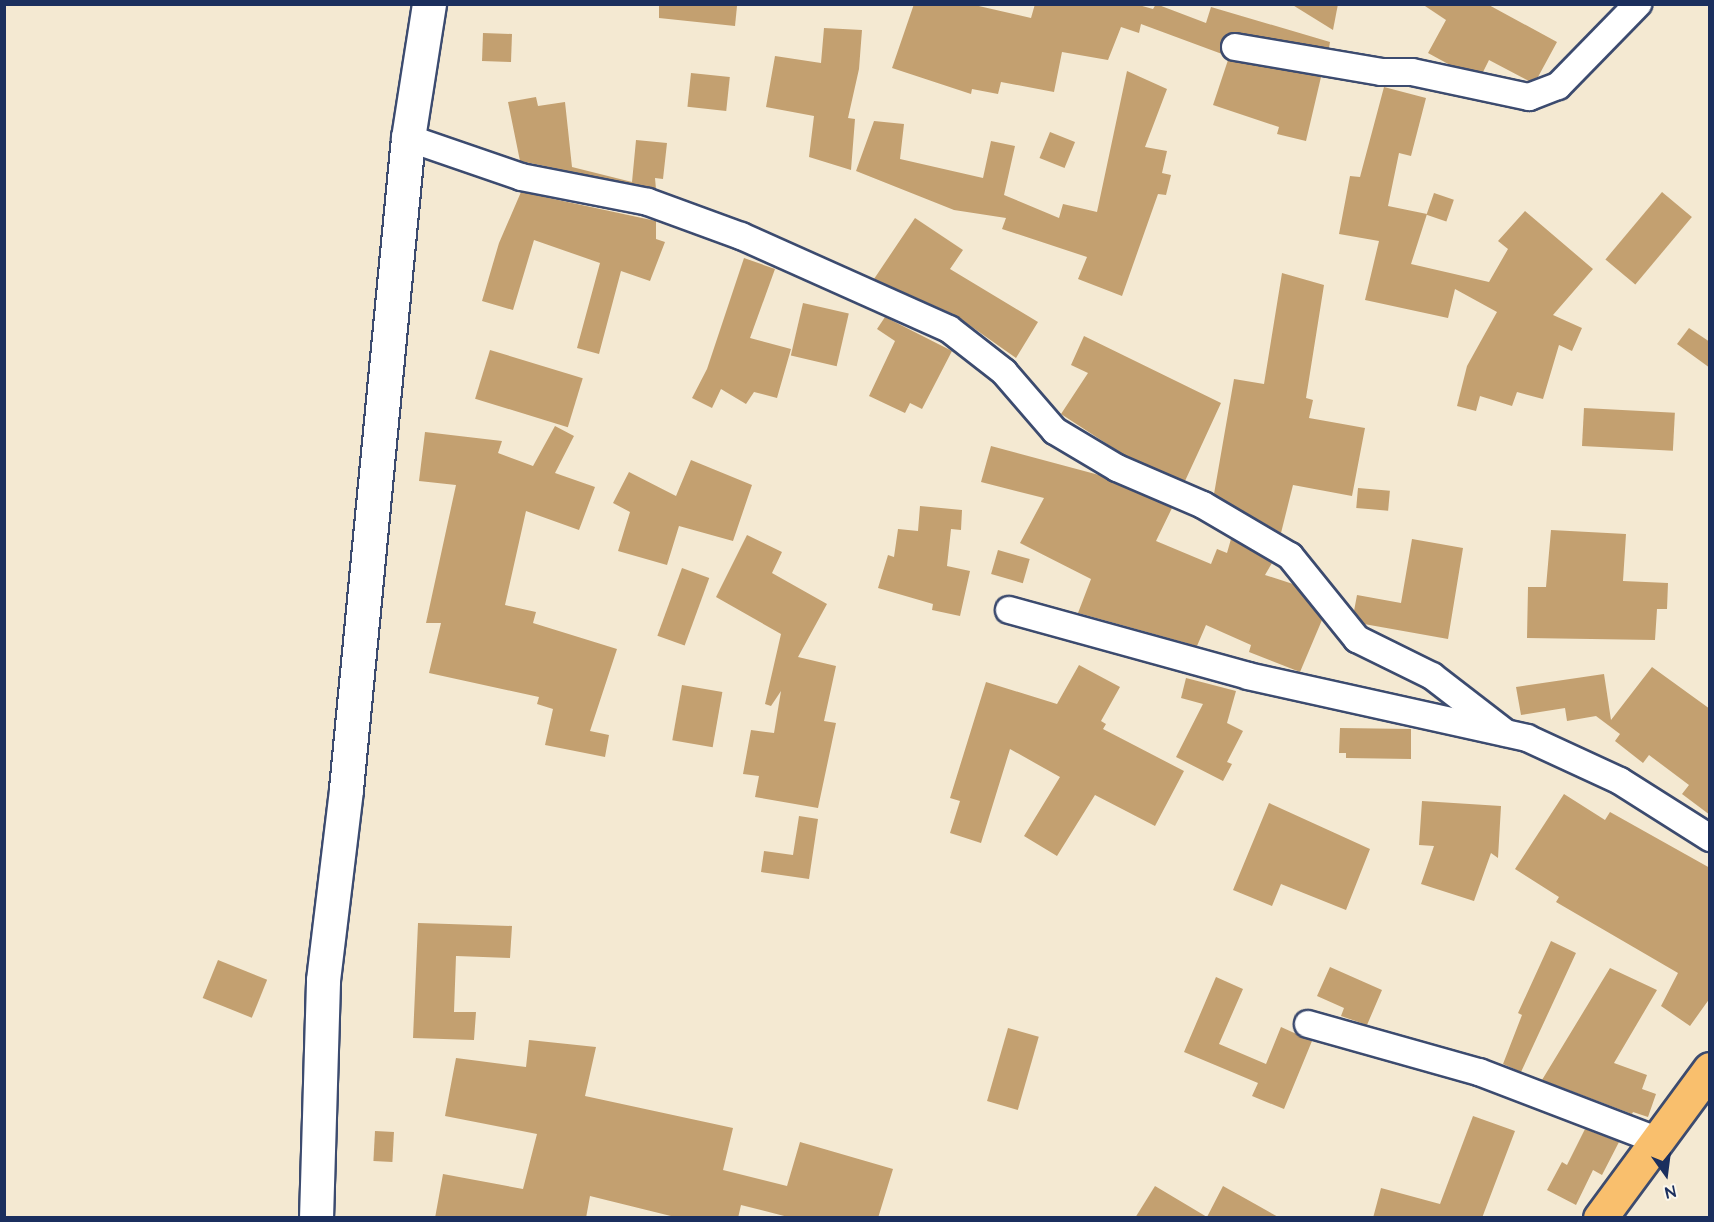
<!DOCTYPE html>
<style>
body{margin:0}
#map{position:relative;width:1714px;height:1222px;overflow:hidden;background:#f4e9d2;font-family:"Architects Daughter",sans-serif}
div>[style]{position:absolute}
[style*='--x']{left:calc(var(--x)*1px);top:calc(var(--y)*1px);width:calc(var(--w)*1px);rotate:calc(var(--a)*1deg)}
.building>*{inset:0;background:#c3a070;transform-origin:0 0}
.roads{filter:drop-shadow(2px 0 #3c4b6f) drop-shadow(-2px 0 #3c4b6f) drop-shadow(0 2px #3c4b6f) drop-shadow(0 -2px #3c4b6f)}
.minor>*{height:26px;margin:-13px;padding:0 13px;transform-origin:13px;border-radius:13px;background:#fff}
.tertiary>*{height:33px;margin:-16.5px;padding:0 16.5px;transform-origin:16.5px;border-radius:16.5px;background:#fff}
.primary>*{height:33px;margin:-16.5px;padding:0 16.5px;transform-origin:16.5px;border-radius:16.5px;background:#f9bf6d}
span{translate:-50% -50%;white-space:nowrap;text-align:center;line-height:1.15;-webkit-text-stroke:4.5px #fbf7ec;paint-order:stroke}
.frame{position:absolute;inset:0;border:6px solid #1b2f5e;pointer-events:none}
.north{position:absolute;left:1636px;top:1144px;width:60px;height:60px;-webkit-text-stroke:4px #fbf7ec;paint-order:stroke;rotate:166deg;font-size:16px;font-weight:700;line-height:24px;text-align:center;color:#1b2f5e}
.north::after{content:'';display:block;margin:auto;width:21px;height:27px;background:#1b2f5e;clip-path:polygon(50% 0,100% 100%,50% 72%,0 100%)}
</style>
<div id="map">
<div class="building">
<div style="clip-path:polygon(659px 4px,737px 6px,735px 26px,659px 18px)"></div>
<div style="clip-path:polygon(914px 4px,970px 4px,1031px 18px,1035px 4px,1135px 4px,1153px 9px,1156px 4px,1206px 23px,1211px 7px,1330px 42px,1329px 48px,1230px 33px,1220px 44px,1222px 54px,1141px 24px,1139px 33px,1121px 27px,1108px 60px,1062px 52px,1054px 92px,1001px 82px,998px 94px,972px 89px,971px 94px,892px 68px)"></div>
<div style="clip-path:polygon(1291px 4px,1338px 4px,1333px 30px)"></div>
<div style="clip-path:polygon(1422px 4px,1487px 4px,1557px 42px,1538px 77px,1529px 81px,1489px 60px,1483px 72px,1450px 65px,1428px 53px,1446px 20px)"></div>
<div style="clip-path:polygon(824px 28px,862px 30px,859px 69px,848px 118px,855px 119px,851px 170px,809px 157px,814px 116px,766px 107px,775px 56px,821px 63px)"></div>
<div style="left:483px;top:33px;width:29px;height:28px;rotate:2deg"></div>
<div style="clip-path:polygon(1228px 60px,1321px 77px,1306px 141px,1277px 134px,1279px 127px,1213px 105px)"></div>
<div style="clip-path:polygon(1127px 71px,1167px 89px,1145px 147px,1167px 151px,1162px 173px,1171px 175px,1166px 195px,1158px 194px,1122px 296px,1078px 279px,1087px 257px,1002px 229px,1006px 218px,954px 210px,856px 171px,874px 121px,904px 124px,900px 159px,983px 178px,991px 141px,1015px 146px,1004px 195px,1059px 218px,1063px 204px,1097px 212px)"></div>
<div style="left:691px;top:73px;width:39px;height:34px;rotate:6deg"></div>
<div style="clip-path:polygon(1384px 87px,1426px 98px,1411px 156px,1399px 153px,1388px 206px,1427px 214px,1411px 264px,1489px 282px,1508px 249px,1498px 241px,1525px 211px,1593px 269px,1553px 315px,1582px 328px,1572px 351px,1559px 345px,1543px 399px,1517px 392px,1512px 406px,1480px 396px,1476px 411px,1457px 406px,1467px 366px,1497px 312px,1455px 289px,1448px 318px,1365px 300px,1379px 241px,1339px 234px,1350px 176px,1360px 177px)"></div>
<div style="clip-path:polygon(536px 97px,538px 106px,565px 102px,572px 167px,632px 182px,636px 140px,667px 143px,663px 179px,655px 178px,656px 189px,520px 161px,508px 102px)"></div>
<div style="left:1050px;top:132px;width:27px;height:28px;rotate:22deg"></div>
<div style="clip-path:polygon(521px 192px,656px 221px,656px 239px,665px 242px,650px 281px,621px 271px,599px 354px,577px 348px,600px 263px,534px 240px,513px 310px,482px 301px,499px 243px)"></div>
<div style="left:1662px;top:192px;width:39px;height:88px;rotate:40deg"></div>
<div style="left:1434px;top:193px;width:21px;height:23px;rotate:19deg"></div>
<div style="clip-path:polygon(915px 218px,963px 250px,950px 269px,1038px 322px,1016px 358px,955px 315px,874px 279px)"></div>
<div style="clip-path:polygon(744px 258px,775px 269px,750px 338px,791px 349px,777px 398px,754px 392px,746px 404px,721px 389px,712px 408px,692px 398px,707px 369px)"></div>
<div style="clip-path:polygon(1282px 273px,1324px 285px,1306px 398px,1313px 400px,1309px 418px,1365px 428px,1352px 496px,1293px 485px,1281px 533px,1214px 494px,1234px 379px,1264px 384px)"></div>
<div style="left:803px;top:303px;width:47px;height:54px;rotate:13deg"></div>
<div style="clip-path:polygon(885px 317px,952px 351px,922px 409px,910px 403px,905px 413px,869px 396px,895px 341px,877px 329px)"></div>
<div style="clip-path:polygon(1689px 328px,1710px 342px,1710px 368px,1677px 344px)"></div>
<div style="clip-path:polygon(1084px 336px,1221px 403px,1185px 481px,1124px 455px,1061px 414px,1088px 373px,1071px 365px)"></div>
<div style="left:490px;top:350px;width:97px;height:51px;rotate:17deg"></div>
<div style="left:1584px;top:408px;width:91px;height:38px;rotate:3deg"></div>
<div style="clip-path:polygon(555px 426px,574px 436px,555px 473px,595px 487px,579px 530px,526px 511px,505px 605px,536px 612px,533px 623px,617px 649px,590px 731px,609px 735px,605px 757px,545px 745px,553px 709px,537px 704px,539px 697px,429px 673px,441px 623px,426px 623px,456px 485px,419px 481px,425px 432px,502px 441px,498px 453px,533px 466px)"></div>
<div style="clip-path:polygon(991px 446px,1099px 475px,1172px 508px,1156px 541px,1211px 564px,1217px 549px,1227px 553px,1231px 539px,1272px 563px,1265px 575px,1293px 584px,1322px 620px,1300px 672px,1249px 652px,1251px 645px,1206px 625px,1197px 646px,1078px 613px,1091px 579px,1020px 543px,1044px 498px,981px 482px)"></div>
<div style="clip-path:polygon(691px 460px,752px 485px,733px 541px,679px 526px,667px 565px,618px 551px,630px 512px,613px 503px,629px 472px,676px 496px)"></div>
<div style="left:1358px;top:488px;width:32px;height:20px;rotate:5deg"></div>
<div style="clip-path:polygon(920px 506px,962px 510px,961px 530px,951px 529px,947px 566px,970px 571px,960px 616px,932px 610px,933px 604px,878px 588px,888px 555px,894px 557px,898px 529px,918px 531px)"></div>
<div style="clip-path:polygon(1551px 530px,1626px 534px,1623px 581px,1668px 583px,1667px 609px,1657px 609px,1655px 640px,1527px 638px,1528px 587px,1546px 587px)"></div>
<div style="clip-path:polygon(747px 535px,782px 552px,772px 573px,827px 604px,798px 657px,836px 666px,824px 721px,836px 723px,818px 808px,755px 797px,759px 776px,743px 774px,751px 730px,774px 733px,781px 691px,771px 706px,765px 704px,781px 634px,716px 597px)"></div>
<div style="clip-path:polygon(1412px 539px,1463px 548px,1448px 639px,1364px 624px,1354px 611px,1357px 595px,1401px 603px)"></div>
<div style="left:998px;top:550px;width:33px;height:25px;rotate:16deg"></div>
<div style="left:682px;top:568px;width:29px;height:72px;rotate:20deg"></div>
<div style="clip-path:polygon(1079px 665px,1120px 687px,1101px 721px,1106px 724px,1103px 729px,1184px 771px,1155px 826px,1095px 795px,1057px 856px,1024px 836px,1060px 777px,1010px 749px,981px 843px,950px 833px,960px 801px,950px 798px,986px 682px,1057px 704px)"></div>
<div style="clip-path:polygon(1652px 667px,1710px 709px,1710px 815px,1682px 794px,1689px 785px,1649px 755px,1643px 763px,1615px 741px,1620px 734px,1596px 716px,1567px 721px,1565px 708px,1521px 715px,1516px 687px,1604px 674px,1611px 720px)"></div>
<div style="clip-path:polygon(1186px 678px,1236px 691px,1227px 723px,1243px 731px,1227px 762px,1232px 764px,1223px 781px,1176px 757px,1203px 704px,1181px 698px)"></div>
<div style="left:682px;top:685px;width:41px;height:56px;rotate:10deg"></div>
<div style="clip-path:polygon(1340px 728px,1411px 729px,1411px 759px,1346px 758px,1346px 753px,1339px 753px)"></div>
<div style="clip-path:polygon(1564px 794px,1605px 820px,1610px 812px,1710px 868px,1710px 998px,1690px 1026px,1661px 1006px,1678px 973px,1556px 902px,1559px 897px,1515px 869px)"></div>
<div style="clip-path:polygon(1422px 801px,1501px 806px,1498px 858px,1491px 853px,1474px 901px,1421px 884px,1434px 846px,1419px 845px)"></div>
<div style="clip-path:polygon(1269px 803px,1370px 849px,1346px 910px,1281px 884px,1272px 906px,1233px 890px)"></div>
<div style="clip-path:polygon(799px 816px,818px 819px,809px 879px,761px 872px,764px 851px,793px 855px)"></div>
<div style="clip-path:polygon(418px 923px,512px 926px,510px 958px,456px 956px,454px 1012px,476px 1012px,474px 1040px,413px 1038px)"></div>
<div style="clip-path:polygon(1551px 941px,1576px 953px,1521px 1072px,1503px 1064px,1522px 1015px,1518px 1013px)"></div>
<div style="left:218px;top:960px;width:53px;height:41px;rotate:22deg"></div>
<div style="clip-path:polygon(1330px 967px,1382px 990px,1367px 1025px,1341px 1016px,1344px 1008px,1317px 996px)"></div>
<div style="clip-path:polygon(1610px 968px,1657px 990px,1614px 1063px,1647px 1075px,1642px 1089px,1656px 1094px,1648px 1117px,1633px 1112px,1632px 1114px,1542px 1080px)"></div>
<div style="clip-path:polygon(1216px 977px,1243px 989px,1219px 1044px,1266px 1064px,1281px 1027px,1312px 1041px,1284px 1109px,1252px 1096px,1258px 1083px,1184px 1052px)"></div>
<div style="left:1008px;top:1028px;width:32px;height:76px;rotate:16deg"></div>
<div style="clip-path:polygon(529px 1040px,596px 1047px,585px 1096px,733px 1128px,723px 1170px,787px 1186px,800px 1142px,893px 1169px,878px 1218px,792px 1218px,741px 1205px,738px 1218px,679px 1218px,590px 1196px,586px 1218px,435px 1218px,443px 1174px,523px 1189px,537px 1134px,445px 1116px,456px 1058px,526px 1067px)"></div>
<div style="clip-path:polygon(1473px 1116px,1515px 1131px,1482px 1218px,1373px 1218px,1381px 1188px,1440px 1204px)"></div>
<div style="clip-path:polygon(1585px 1129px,1619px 1142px,1602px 1175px,1593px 1170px,1576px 1205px,1547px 1190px,1562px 1162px,1567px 1165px)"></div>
<div style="left:375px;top:1131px;width:19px;height:30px;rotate:3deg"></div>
<div style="clip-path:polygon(1155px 1186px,1207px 1217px,1223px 1186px,1280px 1218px,1135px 1218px)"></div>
</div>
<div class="roads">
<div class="minor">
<div style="--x:1235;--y:47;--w:148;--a:9.7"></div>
<div style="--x:1381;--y:72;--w:31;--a:0"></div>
<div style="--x:1412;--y:72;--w:120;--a:12.1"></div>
<div style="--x:1529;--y:97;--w:31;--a:-21"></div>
<div style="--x:1558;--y:86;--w:115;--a:-45.7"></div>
<div style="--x:408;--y:138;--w:120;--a:19"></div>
<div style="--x:521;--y:177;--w:129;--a:11.1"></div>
<div style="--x:648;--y:202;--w:99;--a:20.1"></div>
<div style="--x:741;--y:236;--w:228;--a:24.1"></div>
<div style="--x:949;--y:329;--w:70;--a:38"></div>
<div style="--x:1004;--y:372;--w:78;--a:49.2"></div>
<div style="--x:1055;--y:431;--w:72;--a:30.8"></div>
<div style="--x:1117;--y:468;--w:94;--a:23.3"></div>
<div style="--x:1203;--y:505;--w:101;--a:30.4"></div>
<div style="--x:1290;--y:556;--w:107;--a:51.1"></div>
<div style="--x:1357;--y:639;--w:84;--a:26.3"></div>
<div style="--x:1432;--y:676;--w:93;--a:37.6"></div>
<div style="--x:1009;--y:610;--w:248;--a:15.4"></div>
<div style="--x:1248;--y:676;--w:286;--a:12.5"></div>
<div style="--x:1527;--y:738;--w:102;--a:24.8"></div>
<div style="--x:1620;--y:781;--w:107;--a:32.3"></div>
<div style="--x:1308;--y:1024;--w:178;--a:15.7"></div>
<div style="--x:1479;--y:1072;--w:193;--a:21"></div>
</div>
<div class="tertiary">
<div style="--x:316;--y:1218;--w:238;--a:-88.3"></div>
<div style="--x:323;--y:980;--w:192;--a:-83.1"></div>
<div style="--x:346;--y:789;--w:654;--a:-84.56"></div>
<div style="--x:408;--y:138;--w:136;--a:-81.1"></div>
</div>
<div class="primary">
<div style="--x:1600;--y:1218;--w:185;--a:-53.6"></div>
</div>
</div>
<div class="frame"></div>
<div class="north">N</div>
</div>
